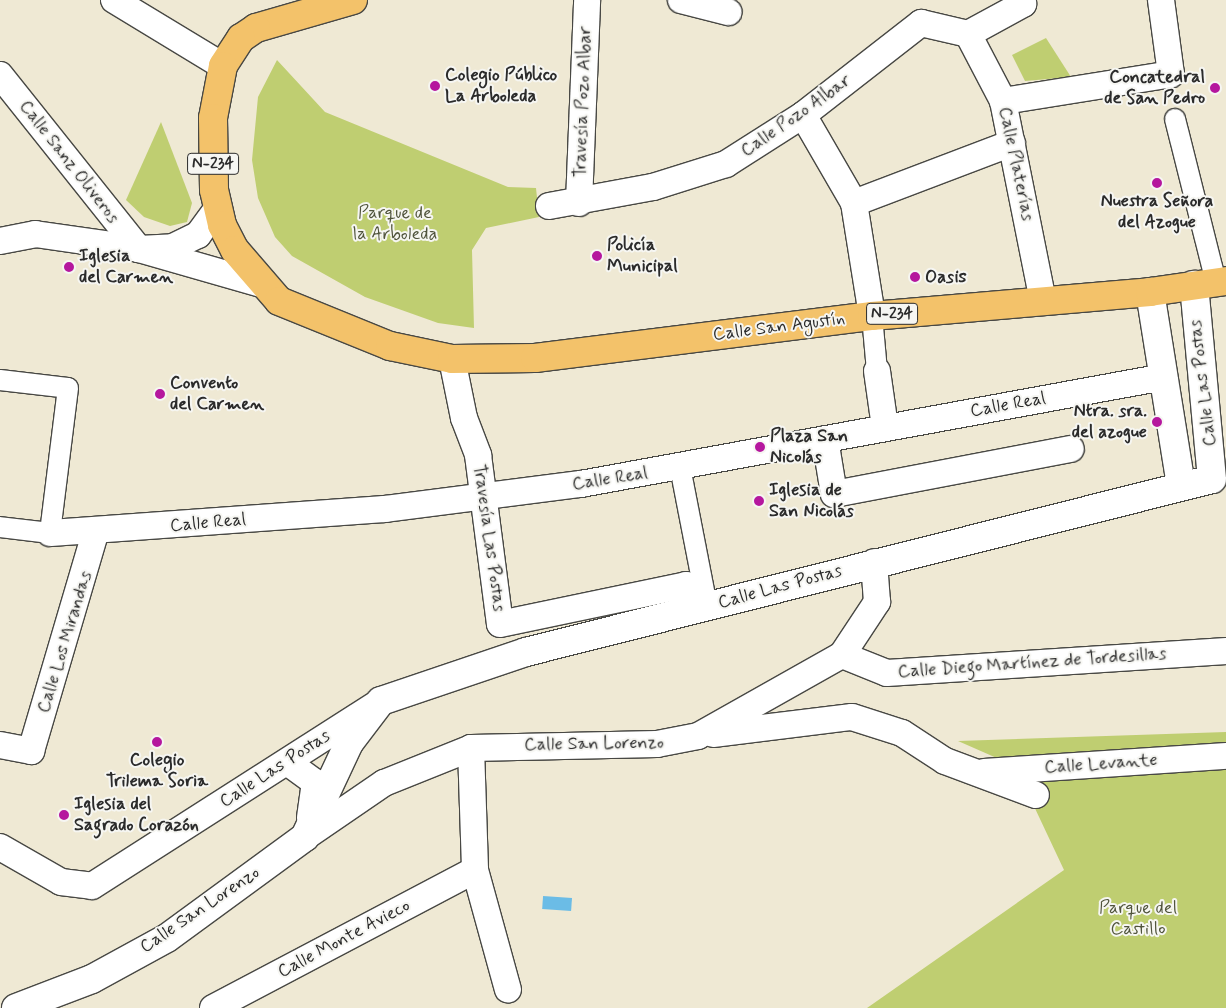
<!DOCTYPE html>
<meta charset="utf-8">
<style>
body{margin:0}
#map{position:relative;width:1226px;height:1008px;overflow:hidden;background:#efe9d4;font-family:Mynerve,sans-serif}
div>[style]{position:absolute}
[style*='--x']{left:calc(var(--x)*1px);top:calc(var(--y)*1px);width:calc(var(--w)*1px);rotate:calc(var(--a)*1deg)}
.green>*{inset:0;background:#bfce71}
.water>*{inset:0;background:#6bbce6;transform-origin:0 0}
.roads{filter:drop-shadow(1px 0 #484844) drop-shadow(-1px 0 #484844) drop-shadow(0 1px #484844) drop-shadow(0 -1px #484844)}
.pedestrian>*{height:20px;margin:-10px;padding:0 10px;transform-origin:10px;border-radius:10px;background:#fff}
.minor>*{height:26px;margin:-13px;padding:0 13px;transform-origin:13px;border-radius:13px;background:#fff}
.tertiary>*{height:28px;margin:-14px;padding:0 14px;transform-origin:14px;border-radius:14px;background:#fff}
.primary>*{height:28px;margin:-14px;padding:0 14px;transform-origin:14px;border-radius:14px;background:#f3c26a}
.dots>*{width:14px;height:14px;translate:-50% -50%;box-sizing:border-box;border:2px solid #f6f6f2;border-radius:50%}
span{translate:-50% -50%;white-space:nowrap;text-align:center;line-height:1.15;-webkit-text-stroke:4px #f6f6f2;paint-order:stroke}
.shield-label span{padding:1px 4px;background:#f6f6f2;border:1px solid;border-radius:4px;-webkit-text-stroke-width:0}
.shield-label{font-size:16px;color:#2b2b2b;font-weight:700}
.poi-label{font-size:18px;color:#2b2b2b;font-weight:700}
.left{translate:0 -50%;text-align:left}
.right{translate:-100% -50%;text-align:right}
.street-label{font-size:18px;color:#2b2b2b}
.park-label{font-size:18px;color:#50543c}
</style>
<div id="map">
<div class="green">
<div style="clip-path:polygon(1046px 38px,1071px 77px,1025px 81px,1012px 55px)"></div>
<div style="clip-path:polygon(277px 60px,325px 112px,508px 187px,536px 188px,539px 217px,486px 228px,472px 250px,474px 328px,438px 323px,365px 297px,292px 256px,275px 237px,258px 198px,252px 160px,258px 97px)"></div>
<div style="clip-path:polygon(161px 122px,192px 203px,187px 222px,170px 226px,144px 217px,126px 200px)"></div>
<div style="clip-path:polygon(1226px 732px,1226px 1008px,867px 1008px,1064px 870px,1015px 766px,958px 741px)"></div>
</div>
<div class="water">
<div style="left:572px;top:898px;width:13px;height:29px;rotate:94deg"></div>
</div>
<div class="roads">
<div class="pedestrian">
<div style="--x:1175;--y:119;--w:168;--a:75.9"></div>
<div style="--x:872;--y:316;--w:55;--a:84.8"></div>
<div style="--x:0;--y:380;--w:68;--a:6.7"></div>
<div style="--x:68;--y:388;--w:146;--a:97.1"></div>
<div style="--x:50;--y:533;--w:50;--a:-173.2"></div>
<div style="--x:680;--y:467;--w:142;--a:79"></div>
</div>
<div class="minor">
<div style="--x:114;--y:0;--w:127;--a:31.2"></div>
<div style="--x:681;--y:0;--w:49;--a:14.3"></div>
<div style="--x:968;--y:34;--w:76;--a:62.4"></div>
<div style="--x:1003;--y:101;--w:204;--a:78.7"></div>
<div style="--x:0;--y:75;--w:223;--a:51.4"></div>
<div style="--x:139;--y:249;--w:34;--a:-3"></div>
<div style="--x:173;--y:247;--w:28;--a:-26"></div>
<div style="--x:198;--y:235;--w:32;--a:-54"></div>
<div style="--x:1003;--y:101;--w:170;--a:-9.1"></div>
<div style="--x:1171;--y:74;--w:75;--a:-97.7"></div>
<div style="--x:803;--y:115;--w:102;--a:59.9"></div>
<div style="--x:854;--y:203;--w:114;--a:80.9"></div>
<div style="--x:579;--y:203;--w:203;--a:-87.7"></div>
<div style="--x:854;--y:203;--w:169;--a:-20.8"></div>
<div style="--x:549;--y:206;--w:106;--a:-10.4"></div>
<div style="--x:653;--y:187;--w:77;--a:-17.5"></div>
<div style="--x:726;--y:164;--w:91;--a:-32.5"></div>
<div style="--x:803;--y:115;--w:150;--a:-37.9"></div>
<div style="--x:921;--y:23;--w:48;--a:13.2"></div>
<div style="--x:968;--y:34;--w:63;--a:-28.6"></div>
<div style="--x:1023;--y:4;--w:4;--a:-117"></div>
<div style="--x:0;--y:241;--w:36;--a:-11"></div>
<div style="--x:35;--y:234;--w:105;--a:8.2"></div>
<div style="--x:139;--y:249;--w:127;--a:16"></div>
<div style="--x:452;--y:359;--w:60;--a:78.5"></div>
<div style="--x:464;--y:418;--w:40;--a:69"></div>
<div style="--x:478;--y:455;--w:170;--a:82.6"></div>
<div style="--x:500;--y:624;--w:190;--a:-11.8"></div>
<div style="--x:686;--y:585;--w:26;--a:69"></div>
<div style="--x:877;--y:371;--w:57;--a:81.9"></div>
<div style="--x:825;--y:439;--w:56;--a:80.7"></div>
<div style="--x:834;--y:494;--w:241;--a:-10.8"></div>
<div style="--x:50;--y:533;--w:336;--a:-4.1"></div>
<div style="--x:385;--y:509;--w:198;--a:-7.3"></div>
<div style="--x:581;--y:484;--w:593;--a:-10.4"></div>
<div style="--x:842;--y:655;--w:48;--a:21.8"></div>
<div style="--x:887;--y:673;--w:340;--a:-3.7"></div>
<div style="--x:713;--y:734;--w:140;--a:-7"></div>
<div style="--x:852;--y:717;--w:52;--a:17.7"></div>
<div style="--x:902;--y:733;--w:51;--a:33.1"></div>
<div style="--x:945;--y:761;--w:97;--a:20.5"></div>
<div style="--x:0;--y:745;--w:32;--a:11"></div>
<div style="--x:31;--y:751;--w:227;--a:-73.6"></div>
<div style="--x:471;--y:748;--w:122;--a:88.1"></div>
<div style="--x:475;--y:870;--w:124;--a:74.6"></div>
<div style="--x:287;--y:762;--w:34;--a:36"></div>
<div style="--x:315;--y:782;--w:36;--a:98"></div>
<div style="--x:984;--y:772;--w:243;--a:-3.8"></div>
<div style="--x:305;--y:837;--w:96;--a:-34.4"></div>
<div style="--x:384;--y:783;--w:94;--a:-21.9"></div>
<div style="--x:471;--y:748;--w:186;--a:-1.2"></div>
<div style="--x:657;--y:744;--w:42;--a:-11"></div>
<div style="--x:698;--y:736;--w:165;--a:-29.4"></div>
<div style="--x:842;--y:655;--w:64;--a:-56.6"></div>
<div style="--x:877;--y:602;--w:40;--a:-94.3"></div>
<div style="--x:0;--y:847;--w:70;--a:29.8"></div>
<div style="--x:61;--y:882;--w:31;--a:7"></div>
<div style="--x:92;--y:886;--w:338;--a:-32.6"></div>
<div style="--x:213;--y:1008;--w:296;--a:-27.8"></div>
</div>
<div class="tertiary">
<div style="--x:1150;--y:292;--w:195;--a:80.9"></div>
<div style="--x:16;--y:1008;--w:81;--a:-20.9"></div>
<div style="--x:92;--y:979;--w:85;--a:-28.7"></div>
<div style="--x:167;--y:938;--w:171;--a:-36.2"></div>
<div style="--x:305;--y:837;--w:104;--a:-64.9"></div>
<div style="--x:349;--y:743;--w:53;--a:-52.7"></div>
<div style="--x:381;--y:701;--w:153;--a:-18.7"></div>
<div style="--x:526;--y:652;--w:707;--a:-14.15"></div>
<div style="--x:1212;--y:479;--w:195;--a:-95.3"></div>
</div>
<div class="primary">
<div style="--x:353;--y:0;--w:101;--a:163.9"></div>
<div style="--x:256;--y:28;--w:18;--a:146"></div>
<div style="--x:241;--y:38;--w:33;--a:123"></div>
<div style="--x:223;--y:66;--w:53;--a:100.9"></div>
<div style="--x:213;--y:118;--w:72;--a:89.2"></div>
<div style="--x:214;--y:190;--w:36;--a:77"></div>
<div style="--x:222;--y:225;--w:28;--a:63"></div>
<div style="--x:235;--y:250;--w:67;--a:49.2"></div>
<div style="--x:279;--y:301;--w:120;--a:22.1"></div>
<div style="--x:390;--y:346;--w:63;--a:11.8"></div>
<div style="--x:452;--y:359;--w:83;--a:-0.7"></div>
<div style="--x:535;--y:358;--w:340;--a:-7.1"></div>
<div style="--x:872;--y:316;--w:279;--a:-4.9"></div>
<div style="--x:1150;--y:292;--w:77;--a:-8.2"></div>
</div>
</div>
<div class="dots">
<div style="left:435px;top:86px;background:#b5179e"></div>
<div style="left:1215px;top:88px;background:#b5179e"></div>
<div style="left:1157px;top:183px;background:#b5179e"></div>
<div style="left:597px;top:256px;background:#b5179e"></div>
<div style="left:69px;top:267px;background:#b5179e"></div>
<div style="left:915px;top:277px;background:#b5179e"></div>
<div style="left:160px;top:394px;background:#b5179e"></div>
<div style="left:1157px;top:422px;background:#b5179e"></div>
<div style="left:760px;top:447px;background:#b5179e"></div>
<div style="left:759px;top:501px;background:#b5179e"></div>
<div style="left:157px;top:742px;background:#b5179e"></div>
<div style="left:64px;top:815px;background:#b5179e"></div>
</div>
<div class="shield-label">
<span style="left:213px;top:164px">N-234</span>
<span style="left:892px;top:314px">N-234</span>
</div>
<div class="poi-label">
<span class="left" style="left:445px;top:86px">Colegio Público<br>La Arboleda</span>
<span class="right" style="left:1205px;top:88px">Concatedral<br>de San Pedro</span>
<span style="left:1157px;top:212px">Nuestra Señora<br>del Azogue</span>
<span class="left" style="left:607px;top:256px">Policía<br>Municipal</span>
<span class="left" style="left:79px;top:267px">Iglesia<br>del Carmen</span>
<span class="left" style="left:925px;top:277px">Oasis</span>
<span class="left" style="left:170px;top:394px">Convento<br>del Carmen</span>
<span class="right" style="left:1147px;top:422px">Ntra. sra.<br>del azogue</span>
<span class="left" style="left:770px;top:447px">Plaza San<br>Nicolás</span>
<span class="left" style="left:769px;top:501px">Iglesia de<br>San Nicolás</span>
<span style="left:157px;top:771px">Colegio<br>Trilema Soria</span>
<span class="left" style="left:74px;top:815px">Iglesia del<br>Sagrado Corazón</span>
</div>
<div class="street-label">
<span style="left:583px;top:102px;rotate:-88deg">Travesía Pozo Albar</span>
<span style="left:796px;top:116px;rotate:-35deg">Calle Pozo Albar</span>
<span style="left:69px;top:162px;rotate:52deg">Calle Sanz Oliveros</span>
<span style="left:1016px;top:164px;rotate:78deg">Calle Platerías</span>
<span style="left:779px;top:327px;rotate:-7deg">Calle San Agustín</span>
<span style="left:1203px;top:383px;rotate:-97deg">Calle Las Postas</span>
<span style="left:1008px;top:405px;rotate:-10deg">Calle Real</span>
<span style="left:610px;top:479px;rotate:-9deg">Calle Real</span>
<span style="left:208px;top:523px;rotate:-5deg">Calle Real</span>
<span style="left:489px;top:538px;rotate:82deg">Travesía Las Postas</span>
<span style="left:780px;top:587px;rotate:-15deg">Calle Las Postas</span>
<span style="left:65px;top:642px;rotate:-73deg">Calle Los Mirandas</span>
<span style="left:1032px;top:663px;rotate:-4deg">Calle Diego Martínez de Tordesillas</span>
<span style="left:594px;top:744px;rotate:-1deg">Calle San Lorenzo</span>
<span style="left:1101px;top:764px;rotate:-4deg">Calle Levante</span>
<span style="left:275px;top:769px;rotate:-33deg">Calle Las Postas</span>
<span style="left:200px;top:910px;rotate:-34deg">Calle San Lorenzo</span>
<span style="left:344px;top:939px;rotate:-28deg">Calle Monte Avieco</span>
</div>
<div class="park-label">
<span style="left:395px;top:224px">Parque de<br>la Arboleda</span>
<span style="left:1138px;top:919px">Parque del<br>Castillo</span>
</div>
</div>
